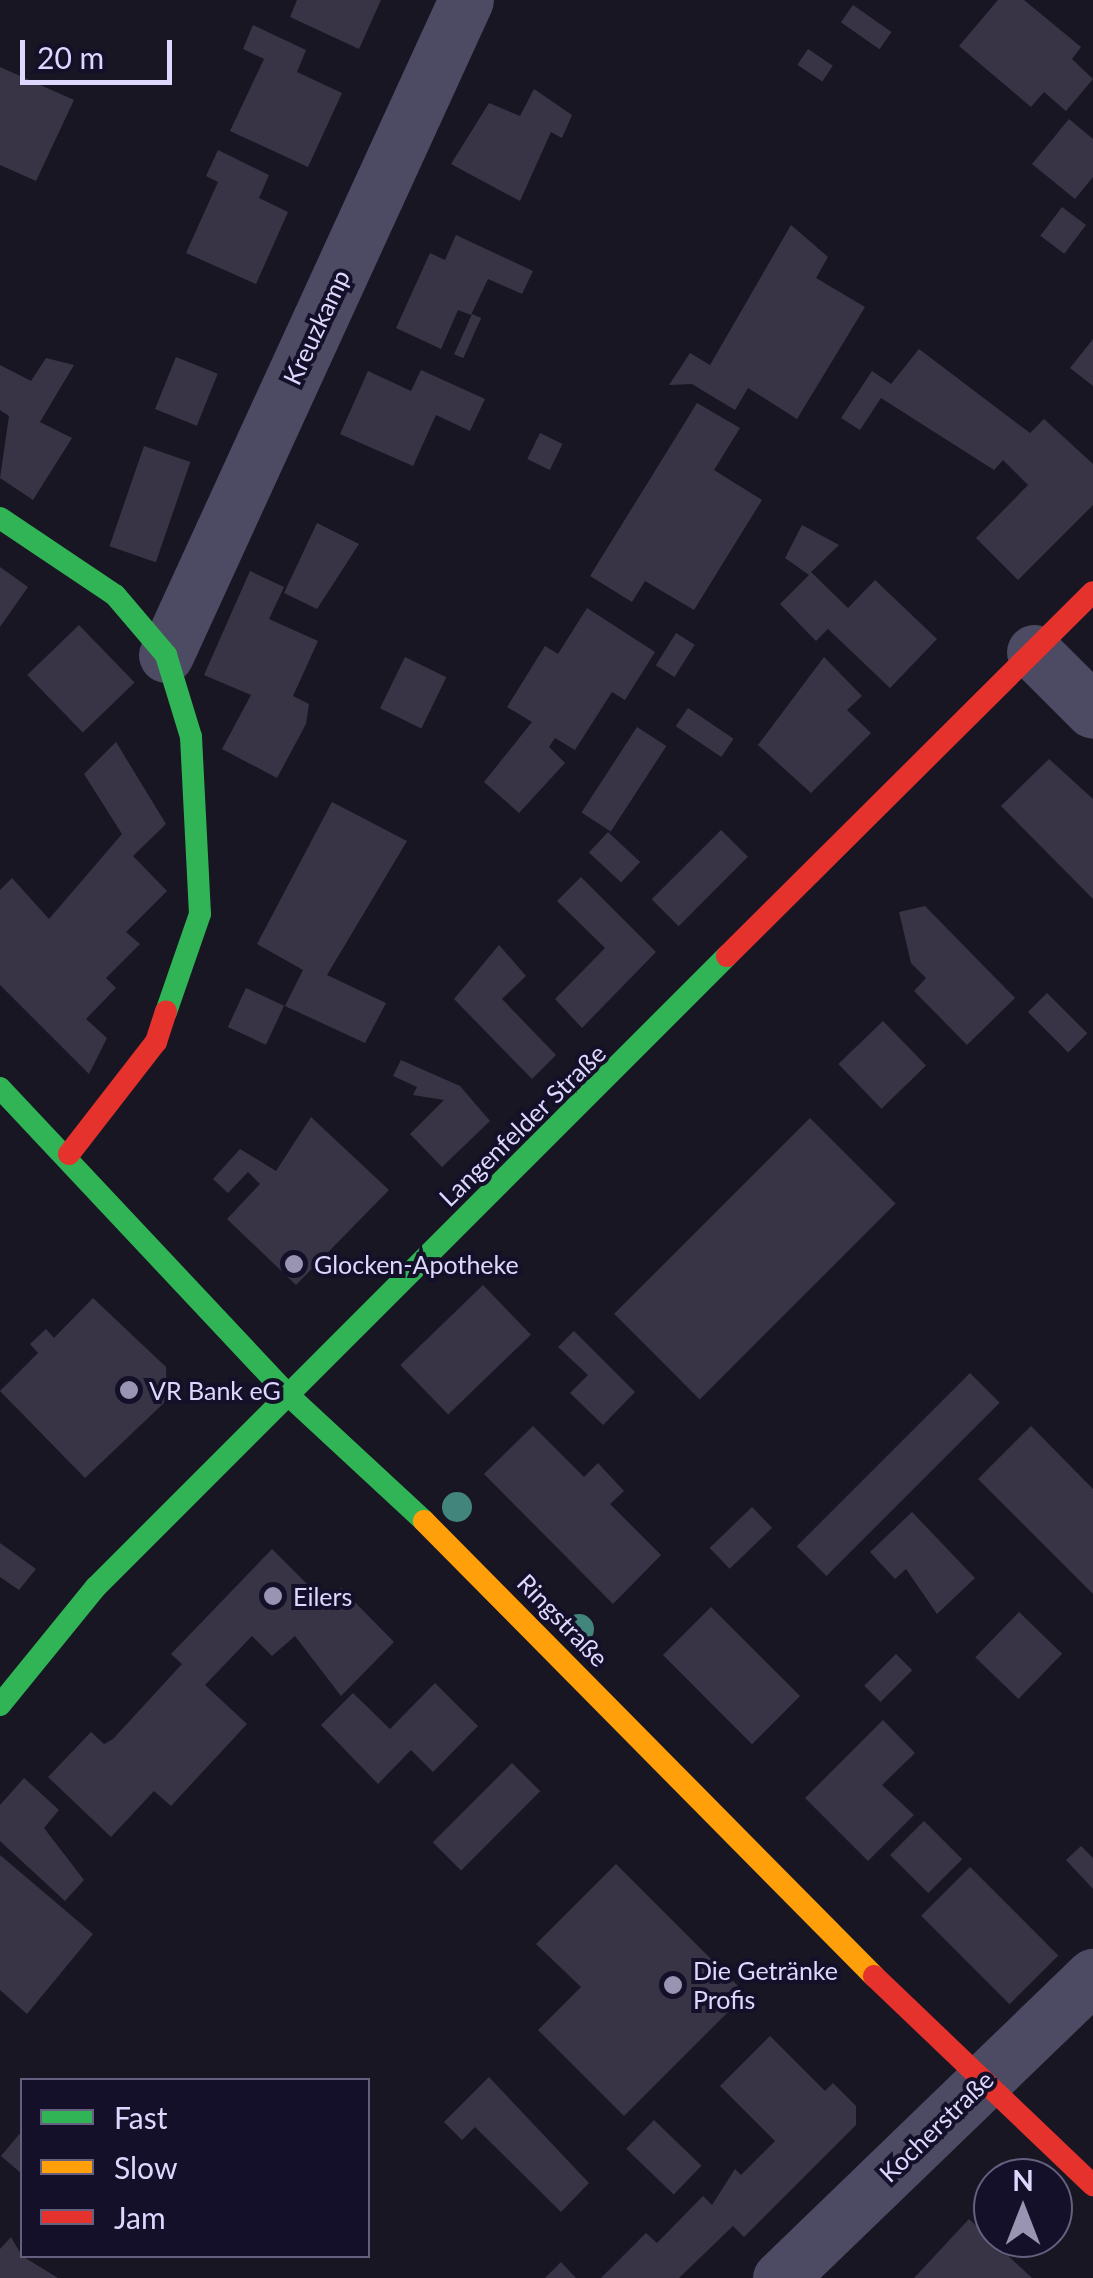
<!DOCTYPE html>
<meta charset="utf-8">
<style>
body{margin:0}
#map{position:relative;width:1093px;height:2278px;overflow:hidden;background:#181623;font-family:Lato,sans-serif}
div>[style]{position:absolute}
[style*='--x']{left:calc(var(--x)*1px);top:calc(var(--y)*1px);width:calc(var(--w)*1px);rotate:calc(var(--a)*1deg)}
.building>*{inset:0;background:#383445;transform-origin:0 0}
.street>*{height:55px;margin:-27.5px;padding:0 27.5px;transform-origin:27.5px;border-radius:27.5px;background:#4d4b63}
.fast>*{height:22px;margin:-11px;padding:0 11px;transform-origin:11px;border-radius:11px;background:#30b455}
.slow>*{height:22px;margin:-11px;padding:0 11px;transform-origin:11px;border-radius:11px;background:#ff9f0a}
.jam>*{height:22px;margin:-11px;padding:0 11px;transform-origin:11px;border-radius:11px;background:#e5322d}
.trees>*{width:30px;height:30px;margin:-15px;border-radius:50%;background:#41857d}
.dots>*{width:28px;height:28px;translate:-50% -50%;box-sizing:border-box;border:5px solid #151029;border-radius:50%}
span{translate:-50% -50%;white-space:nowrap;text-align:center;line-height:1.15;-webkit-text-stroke:8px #151029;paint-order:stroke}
.street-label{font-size:25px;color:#ded8ff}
.poi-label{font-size:25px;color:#ded8ff}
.left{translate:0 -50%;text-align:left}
.legend{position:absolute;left:20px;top:2078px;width:350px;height:180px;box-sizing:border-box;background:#151029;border:2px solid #65607f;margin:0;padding:12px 18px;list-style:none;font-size:30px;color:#ded8ff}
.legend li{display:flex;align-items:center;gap:20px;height:50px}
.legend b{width:50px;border:2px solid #65607f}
.north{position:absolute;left:973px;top:2158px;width:100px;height:100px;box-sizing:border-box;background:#151029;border:2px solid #65607f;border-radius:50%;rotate:0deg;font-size:28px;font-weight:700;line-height:40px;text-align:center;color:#ded8ff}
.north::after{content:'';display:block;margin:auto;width:35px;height:45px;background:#9994b2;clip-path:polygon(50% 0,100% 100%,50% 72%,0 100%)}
.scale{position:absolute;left:20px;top:40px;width:152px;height:45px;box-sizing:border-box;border:5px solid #ded8ff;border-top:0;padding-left:12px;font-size:30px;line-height:35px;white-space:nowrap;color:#ded8ff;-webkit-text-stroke:8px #151029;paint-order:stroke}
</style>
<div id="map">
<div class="building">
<div style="clip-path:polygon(297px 0,381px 0,359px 49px,290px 17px)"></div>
<div style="clip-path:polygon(998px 0,1024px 0,1081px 47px,1072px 59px,1093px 79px,1066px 111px,1044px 92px,1031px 107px,959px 46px)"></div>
<div style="left:853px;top:5px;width:47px;height:21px;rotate:35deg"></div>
<div style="clip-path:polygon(253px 25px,306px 50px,297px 72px,342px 93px,308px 167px,230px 131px,264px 59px,243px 49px)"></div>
<div style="left:808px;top:49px;width:30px;height:19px;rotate:34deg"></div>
<div style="clip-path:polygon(0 67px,74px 100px,36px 181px,0 165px)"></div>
<div style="clip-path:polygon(534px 89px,572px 115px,562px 138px,551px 132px,520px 201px,451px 164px,489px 103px,520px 116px)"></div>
<div style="clip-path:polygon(1069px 119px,1093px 139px,1093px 177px,1075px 199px,1032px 164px)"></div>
<div style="clip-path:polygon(218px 150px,269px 175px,259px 198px,288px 212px,256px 284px,186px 253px,218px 182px,206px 176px)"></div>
<div style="left:1062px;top:207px;width:30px;height:36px;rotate:37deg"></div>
<div style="clip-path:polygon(791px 225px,828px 257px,816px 278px,865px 307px,797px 419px,748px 388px,735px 410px,692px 384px,669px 385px,690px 353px,710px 365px)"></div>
<div style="clip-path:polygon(456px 235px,533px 271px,522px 294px,488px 279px,471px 315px,458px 310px,441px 349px,396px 328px,430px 253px,445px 260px)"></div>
<div style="left:472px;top:314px;width:10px;height:44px;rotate:24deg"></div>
<div style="clip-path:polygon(1093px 339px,1093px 386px,1070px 368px)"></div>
<div style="clip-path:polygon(919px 349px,1030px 433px,1044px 419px,1093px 464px,1093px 505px,1018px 580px,976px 538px,1028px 485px,1003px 460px,994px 470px,881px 398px,860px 430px,841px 418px,872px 371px,891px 384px)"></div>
<div style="left:176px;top:357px;width:45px;height:56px;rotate:22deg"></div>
<div style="clip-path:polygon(46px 358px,74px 365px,40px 422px,72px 438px,33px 500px,0 478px,9px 416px,0 410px,0 365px,31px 381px)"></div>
<div style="clip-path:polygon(421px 370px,485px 399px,470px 431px,436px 415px,413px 466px,340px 434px,368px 371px,411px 391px)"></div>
<div style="clip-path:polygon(697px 403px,740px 428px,714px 470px,762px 500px,694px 610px,645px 581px,632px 602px,590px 576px)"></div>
<div style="left:540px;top:433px;width:25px;height:29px;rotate:26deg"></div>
<div style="left:144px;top:446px;width:49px;height:106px;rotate:19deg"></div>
<div style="clip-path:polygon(317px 523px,359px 544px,317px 609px,284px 593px)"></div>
<div style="clip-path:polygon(802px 525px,839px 545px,811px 572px,848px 608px,875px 580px,937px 639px,890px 688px,828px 629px,816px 641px,780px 604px,809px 575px,785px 558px)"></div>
<div style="clip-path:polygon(0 567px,28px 587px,0 627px)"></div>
<div style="clip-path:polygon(250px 571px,284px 587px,269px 619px,318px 641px,293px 696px,309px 704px,306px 724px,277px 778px,222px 749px,251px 695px,204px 675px)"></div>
<div style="clip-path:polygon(587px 608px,655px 652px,625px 700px,612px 692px,575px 750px,555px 738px,549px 747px,565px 763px,519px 813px,484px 782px,532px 722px,507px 707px,545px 646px,558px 654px)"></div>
<div style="left:79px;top:625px;width:80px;height:72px;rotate:46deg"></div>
<div style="left:676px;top:633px;width:22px;height:38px;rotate:32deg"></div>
<div style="left:405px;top:657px;width:46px;height:57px;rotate:26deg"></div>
<div style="clip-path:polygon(824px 657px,862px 696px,847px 710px,871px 733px,811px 793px,758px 745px)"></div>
<div style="left:688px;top:708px;width:55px;height:22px;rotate:34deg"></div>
<div style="left:637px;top:727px;width:35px;height:102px;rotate:33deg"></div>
<div style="clip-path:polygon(116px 742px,166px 824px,133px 856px,167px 891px,126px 932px,140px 944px,106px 978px,116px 988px,86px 1019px,107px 1038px,89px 1074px,0 985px,0 890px,12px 878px,49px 919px,122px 834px,84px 774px)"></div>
<div style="clip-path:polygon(1049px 759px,1093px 799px,1093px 899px,1001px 806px)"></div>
<div style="clip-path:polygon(332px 802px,407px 841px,327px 975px,386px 1003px,365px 1043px,285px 1006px,303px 970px,257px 944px)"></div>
<div style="left:721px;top:830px;width:38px;height:98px;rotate:45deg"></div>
<div style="left:608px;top:832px;width:44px;height:28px;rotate:43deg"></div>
<div style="clip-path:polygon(581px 877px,656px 952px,582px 1028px,555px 999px,605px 948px,557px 901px)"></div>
<div style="clip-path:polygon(925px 906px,1015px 998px,967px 1045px,914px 991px,926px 978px,911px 963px,899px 912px)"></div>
<div style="clip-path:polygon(499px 945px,526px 976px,502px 999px,556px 1055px,532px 1079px,454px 999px)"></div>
<div style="left:246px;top:988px;width:42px;height:43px;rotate:25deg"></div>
<div style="left:1047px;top:993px;width:57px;height:27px;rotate:45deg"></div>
<div style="left:883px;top:1021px;width:62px;height:62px;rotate:46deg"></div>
<div style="clip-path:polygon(401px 1060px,460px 1086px,490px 1121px,442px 1167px,410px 1134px,444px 1100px,413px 1095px,417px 1087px,393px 1076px)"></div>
<div style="clip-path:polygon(311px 1117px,389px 1190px,296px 1285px,227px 1219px,260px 1184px,248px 1172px,228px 1193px,213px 1179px,240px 1149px,276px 1171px)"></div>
<div style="left:810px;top:1118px;width:121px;height:277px;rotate:45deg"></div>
<div style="left:483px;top:1285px;width:69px;height:115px;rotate:46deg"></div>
<div style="clip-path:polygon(93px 1298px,166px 1367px,167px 1400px,85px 1478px,0 1391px,38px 1353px,30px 1344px,46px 1329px,54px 1338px)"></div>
<div style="clip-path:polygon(574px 1331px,635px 1392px,603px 1425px,570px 1393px,588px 1375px,558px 1347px)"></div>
<div style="left:970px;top:1373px;width:42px;height:245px;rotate:45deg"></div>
<div style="clip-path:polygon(533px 1426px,584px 1477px,598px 1463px,624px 1491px,610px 1504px,661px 1555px,613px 1604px,484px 1474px)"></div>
<div style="clip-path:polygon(1031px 1426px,1093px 1489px,1093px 1594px,978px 1479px)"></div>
<div style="left:752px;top:1507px;width:29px;height:59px;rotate:46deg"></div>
<div style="clip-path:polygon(912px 1512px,975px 1578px,937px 1614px,906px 1569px,895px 1579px,870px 1552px)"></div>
<div style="clip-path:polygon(0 1543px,36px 1569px,19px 1590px,0 1577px)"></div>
<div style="clip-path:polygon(272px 1549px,326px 1603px,341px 1588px,394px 1642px,341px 1696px,295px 1636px,272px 1656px,252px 1636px,205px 1685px,247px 1724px,171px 1806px,154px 1791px,111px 1837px,48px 1777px,91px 1732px,104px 1744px,113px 1739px,182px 1664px,171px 1654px)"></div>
<div style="left:711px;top:1607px;width:126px;height:68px;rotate:45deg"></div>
<div style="left:1019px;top:1612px;width:60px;height:63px;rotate:44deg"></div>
<div style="left:896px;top:1654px;width:23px;height:45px;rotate:45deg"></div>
<div style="clip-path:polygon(435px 1683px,478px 1726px,433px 1772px,411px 1750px,378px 1784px,321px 1725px,353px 1693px,390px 1729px)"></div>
<div style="clip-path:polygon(883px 1720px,915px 1753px,882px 1785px,914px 1815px,868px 1861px,805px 1798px)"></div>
<div style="left:512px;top:1763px;width:40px;height:112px;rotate:45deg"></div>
<div style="clip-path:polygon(24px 1778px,59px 1810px,44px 1828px,84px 1880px,65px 1901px,0 1841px,0 1805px)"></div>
<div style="left:924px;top:1821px;width:54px;height:48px;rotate:45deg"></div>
<div style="clip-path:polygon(1081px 1846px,1093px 1858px,1093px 1889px,1066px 1860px)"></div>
<div style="clip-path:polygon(0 1855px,93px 1934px,27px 2014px,0 1990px)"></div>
<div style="clip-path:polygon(616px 1864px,746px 1994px,624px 2116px,538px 2030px,581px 1987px,536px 1944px)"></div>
<div style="left:970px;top:1867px;width:125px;height:69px;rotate:45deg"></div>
<div style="clip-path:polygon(770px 2036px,825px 2091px,833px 2083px,856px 2106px,856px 2125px,744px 2237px,733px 2226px,679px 2278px,601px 2278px,646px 2233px,657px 2243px,703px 2196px,712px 2205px,735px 2169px,741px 2175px,775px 2141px,720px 2086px)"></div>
<div style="clip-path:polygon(489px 2077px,589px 2183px,561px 2212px,475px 2127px,462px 2140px,444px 2122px)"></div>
<div style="left:654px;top:2120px;width:66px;height:40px;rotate:44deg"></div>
<div style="clip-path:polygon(22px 2131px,22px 2174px,1px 2156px)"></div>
<div style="clip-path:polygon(969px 2219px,1032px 2278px,914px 2278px)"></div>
<div style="clip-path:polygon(11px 2237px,22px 2256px,58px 2278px,0 2278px,0 2249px)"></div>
<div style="clip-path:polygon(561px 2262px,576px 2278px,545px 2278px)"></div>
</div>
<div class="street">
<div style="--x:1034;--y:652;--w:83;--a:45"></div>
<div style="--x:166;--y:655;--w:720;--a:-65.39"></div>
<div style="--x:780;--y:2278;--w:435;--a:-44"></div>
</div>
<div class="fast">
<div style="--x:0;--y:518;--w:138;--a:33.8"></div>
<div style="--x:115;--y:595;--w:79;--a:49.6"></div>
<div style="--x:166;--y:655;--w:86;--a:73"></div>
<div style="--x:191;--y:737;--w:177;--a:87.1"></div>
<div style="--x:200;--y:914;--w:104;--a:109.1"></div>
<div style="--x:0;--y:1088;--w:418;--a:46.8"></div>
<div style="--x:286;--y:1393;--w:188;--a:42.8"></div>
<div style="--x:0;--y:1705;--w:152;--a:-50.9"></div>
<div style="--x:96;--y:1587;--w:892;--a:-45"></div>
</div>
<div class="slow">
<div style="--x:424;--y:1521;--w:640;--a:45.32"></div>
</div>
<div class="jam">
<div style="--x:727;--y:956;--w:516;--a:-44.84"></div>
<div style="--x:69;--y:1154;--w:142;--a:-52.2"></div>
<div style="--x:156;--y:1042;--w:32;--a:-72"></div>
<div style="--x:874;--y:1976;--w:303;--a:43.7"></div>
</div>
<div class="trees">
<div style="left:457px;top:1507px"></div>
<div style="left:579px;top:1629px"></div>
</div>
<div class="dots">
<div style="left:294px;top:1264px;background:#9994b2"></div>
<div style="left:129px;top:1390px;background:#9994b2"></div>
<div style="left:273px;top:1596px;background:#9994b2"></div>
<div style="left:673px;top:1985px;background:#9994b2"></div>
</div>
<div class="street-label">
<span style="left:316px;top:327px;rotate:-65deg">Kreuzkamp</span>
<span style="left:522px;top:1125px;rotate:-44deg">Langenfelder Straße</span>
<span style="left:563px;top:1620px;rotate:46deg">Ringstraße</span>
<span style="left:936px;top:2126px;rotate:-44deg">Kocherstraße</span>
</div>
<div class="poi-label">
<span class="left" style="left:314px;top:1264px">Glocken-Apotheke</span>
<span class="left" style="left:149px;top:1390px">VR Bank eG</span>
<span class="left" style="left:293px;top:1596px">Eilers</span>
<span class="left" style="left:693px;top:1985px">Die Getränke<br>Profis</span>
</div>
<ul class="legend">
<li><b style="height:12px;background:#30b455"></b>Fast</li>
<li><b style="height:12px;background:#ff9f0a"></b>Slow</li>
<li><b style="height:12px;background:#e5322d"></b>Jam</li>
</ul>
<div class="north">N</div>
<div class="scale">20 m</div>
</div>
